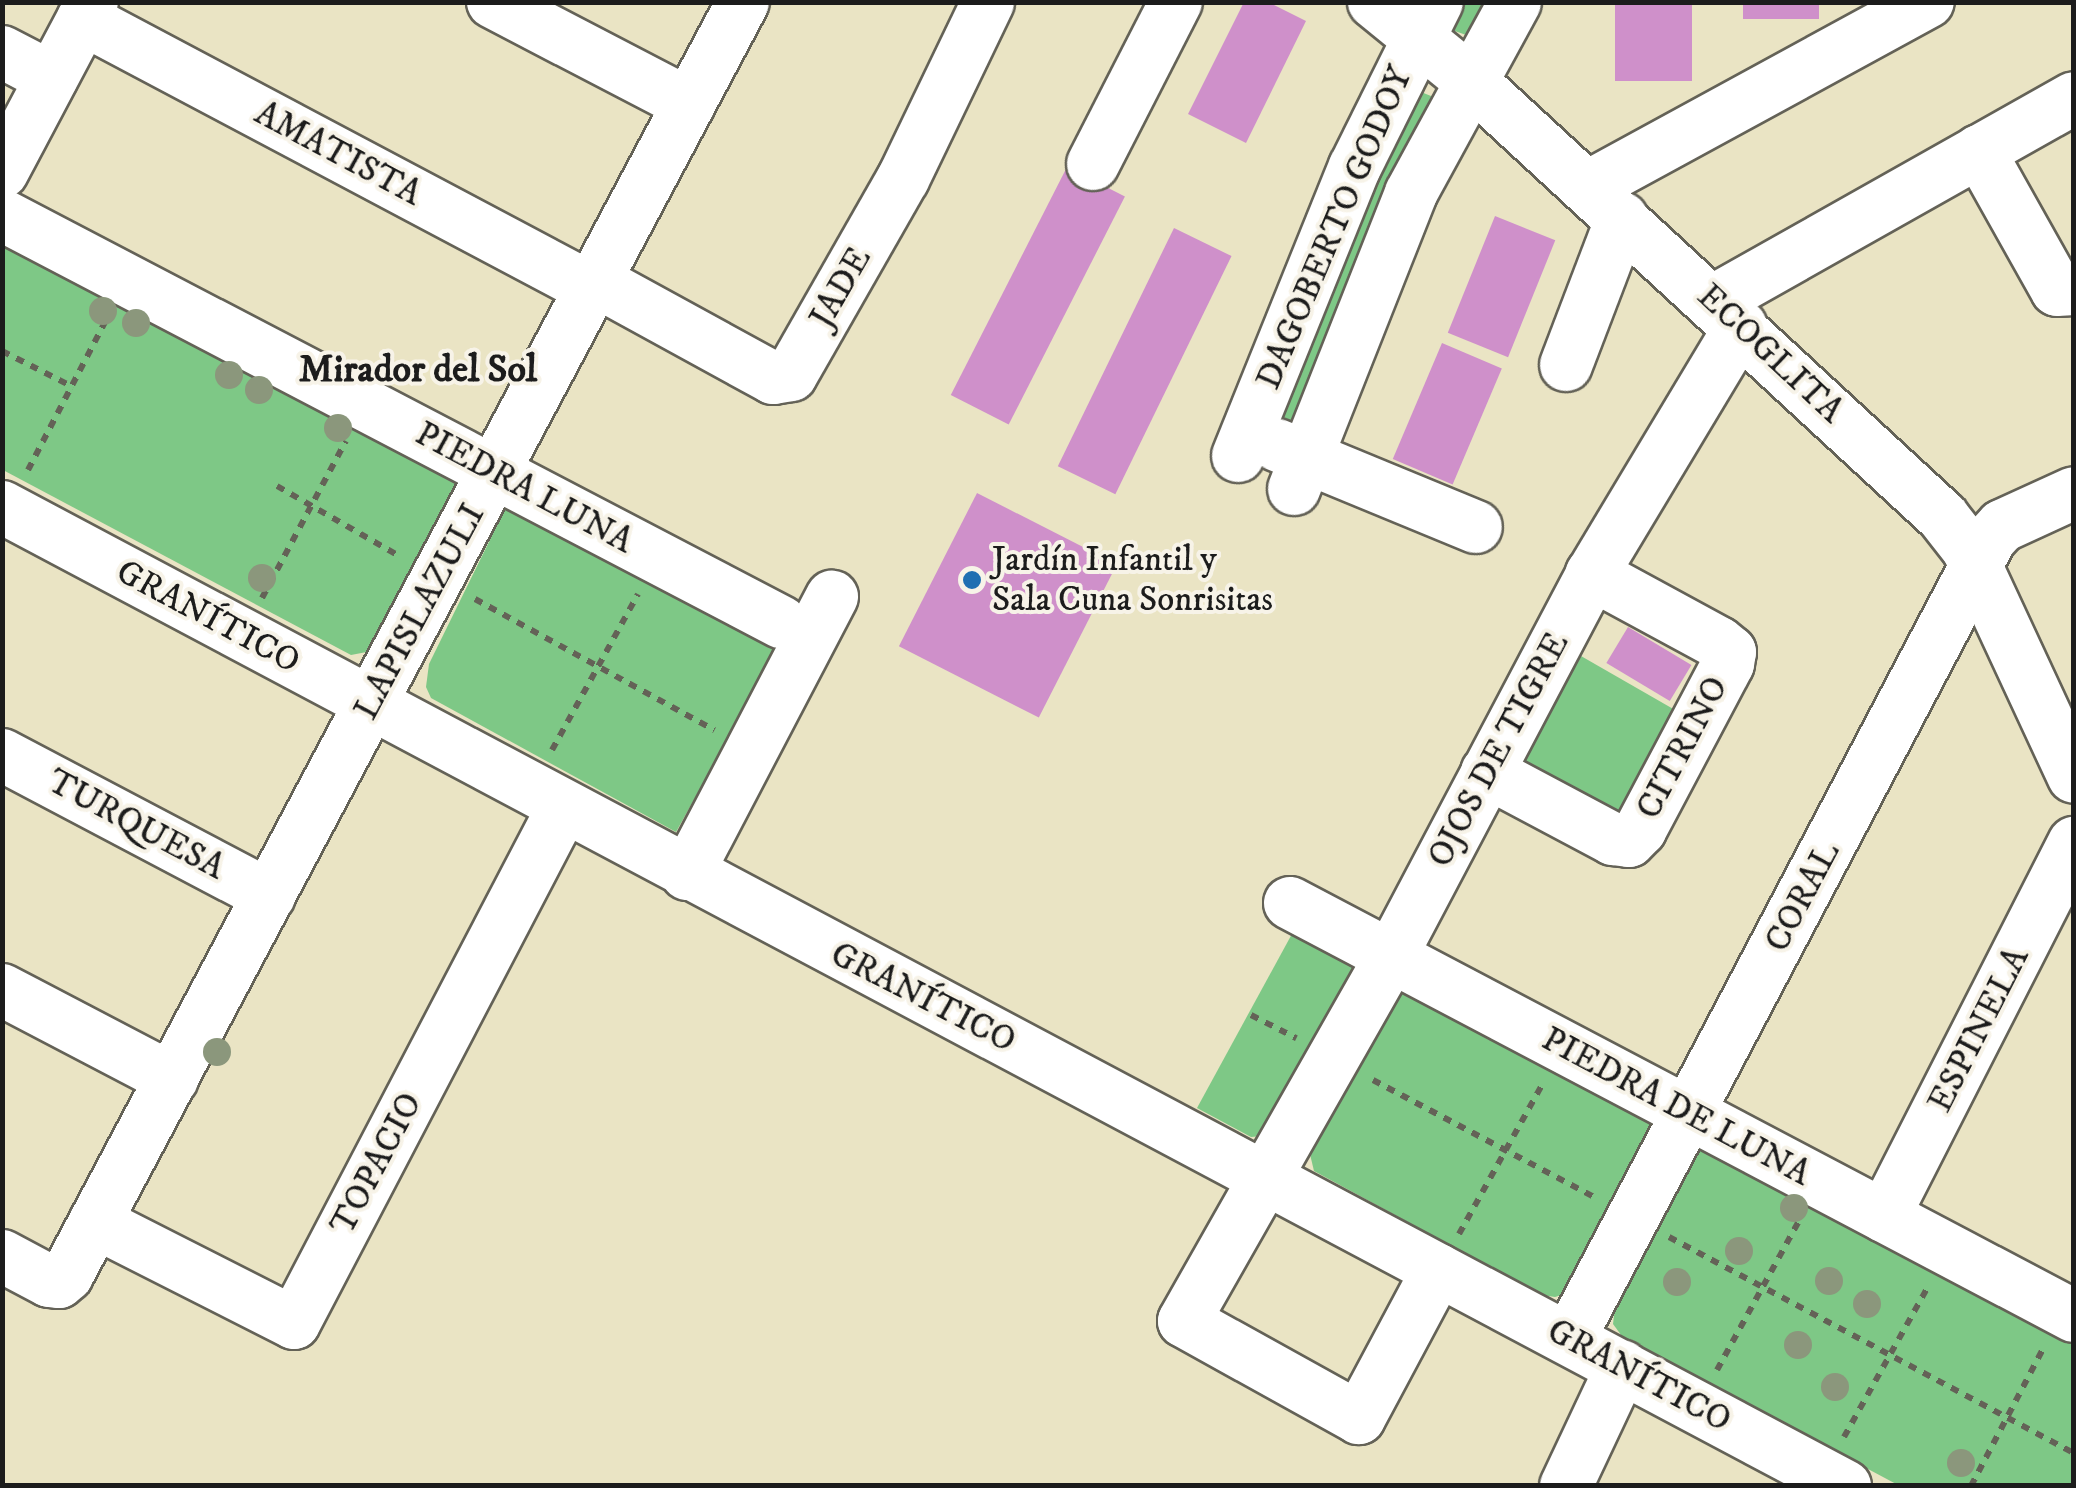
<!DOCTYPE html>
<meta charset="utf-8">
<style>
body{margin:0}
#map{position:relative;width:2076px;height:1488px;overflow:hidden;background:#eae4c4;font-family:"IM FELL DW Pica",serif}
div>[style]{position:absolute}
[style*='--x']{left:calc(var(--x)*1px);top:calc(var(--y)*1px);width:calc(var(--w)*1px);rotate:calc(var(--a)*1deg)}
.green>*{inset:0;background:#7ec886}
.building>*{inset:0;background:#cf90ca;transform-origin:0 0}
.path>*{height:6px;margin-top:-3px;transform-origin:0;background:repeating-linear-gradient(90deg,#646257 0 8px,transparent 0 16px)}
.roads{filter:drop-shadow(2px 0 #646257) drop-shadow(-2px 0 #646257) drop-shadow(0 2px #646257) drop-shadow(0 -2px #646257)}
.minor>*{height:52px;margin:-26px;padding:0 26px;transform-origin:26px;border-radius:26px;background:#fff}
.trees>*{width:28px;height:28px;margin:-14px;border-radius:50%;background:#8b977c}
.dots>*{width:28px;height:28px;translate:-50% -50%;box-sizing:border-box;border:5px solid #f7f3e8;border-radius:50%}
span{translate:-50% -50%;white-space:nowrap;text-align:center;line-height:1.15;-webkit-text-stroke:8px #f7f3e8;paint-order:stroke}
.street-label{font-size:35px;color:#1c1c1c}
.poi-label{font-size:35px;color:#1c1c1c}
.left{translate:0 -50%;text-align:left}
.neighbourhood-label{font-size:38px;color:#1c1c1c;font-weight:700}
.frame{position:absolute;inset:0;border:5px solid #1c1c1c;pointer-events:none}
</style>
<div id="map">
<div class="green">
<div style="clip-path:polygon(1458px 3px,1493px 3px,1469px 36px,1452px 30px)"></div>
<div style="clip-path:polygon(1421px 92px,1431px 96px,1434px 104px,1295px 428px,1274px 420px,1368px 191px)"></div>
<div style="clip-path:polygon(2px 238px,465px 483px,377px 650px,351px 655px,3px 470px)"></div>
<div style="clip-path:polygon(508px 503px,777px 650px,676px 832px,431px 698px,426px 687px,429px 664px)"></div>
<div style="clip-path:polygon(1574px 652px,1682px 714px,1626px 822px,1529px 779px,1518px 753px)"></div>
<div style="clip-path:polygon(1299px 921px,1354px 952px,1357px 969px,1262px 1136px,1251px 1137px,1197px 1108px)"></div>
<div style="clip-path:polygon(1399px 982px,1651px 1121px,1653px 1132px,1568px 1293px,1555px 1297px,1542px 1295px,1314px 1171px,1309px 1150px)"></div>
<div style="clip-path:polygon(1707px 1146px,2073px 1335px,2073px 1485px,1898px 1485px,1624px 1339px,1613px 1324px,1615px 1307px,1696px 1147px)"></div>
</div>
<div class="building">
<div style="clip-path:polygon(1244px 2px,1268px 2px,1306px 21px,1246px 143px,1188px 114px)"></div>
<div style="left:1615px;top:2px;width:77px;height:79px"></div>
<div style="left:1743px;top:2px;width:76px;height:17px"></div>
<div style="left:1067px;top:167px;width:65px;height:256px;rotate:27deg"></div>
<div style="left:1495px;top:216px;width:65px;height:126px;rotate:22deg"></div>
<div style="left:1174px;top:228px;width:64px;height:265px;rotate:26deg"></div>
<div style="left:1442px;top:343px;width:65px;height:126px;rotate:23deg"></div>
<div style="left:977px;top:493px;width:157px;height:172px;rotate:27deg"></div>
<div style="left:1628px;top:627px;width:74px;height:42px;rotate:31deg"></div>
</div>
<div class="path">
<div style="--x:2;--y:351;--w:80;--a:26.9"></div>
<div style="--x:28;--y:470;--w:174;--a:-62.5"></div>
<div style="--x:277;--y:486;--w:141;--a:29.8"></div>
<div style="--x:262;--y:598;--w:178;--a:-61.9"></div>
<div style="--x:475;--y:599;--w:273;--a:28.7"></div>
<div style="--x:552;--y:750;--w:178;--a:-61.1"></div>
<div style="--x:1251;--y:1015;--w:51;--a:27.1"></div>
<div style="--x:1373;--y:1080;--w:252;--a:27.9"></div>
<div style="--x:1459;--y:1234;--w:173;--a:-60.9"></div>
<div style="--x:1669;--y:1237;--w:459;--a:28.1"></div>
<div style="--x:1717;--y:1370;--w:172;--a:-61.2"></div>
<div style="--x:1844;--y:1437;--w:172;--a:-60.8"></div>
<div style="--x:1971;--y:1486;--w:157;--a:-62.3"></div>
</div>
<div class="roads">
<div class="minor">
<div style="--x:493;--y:2;--w:221;--a:27.5"></div>
<div style="--x:1374;--y:2;--w:127;--a:39.2"></div>
<div style="--x:1472;--y:82;--w:641;--a:42.72"></div>
<div style="--x:1943;--y:517;--w:41;--a:52"></div>
<div style="--x:1968;--y:549;--w:251;--a:65.1"></div>
<div style="--x:83;--y:19;--w:576;--a:27.94"></div>
<div style="--x:2;--y:52;--w:56;--a:27.5"></div>
<div style="--x:1979;--y:151;--w:159;--a:60.7"></div>
<div style="--x:2057;--y:290;--w:17;--a:-3"></div>
<div style="--x:1093;--y:164;--w:182;--a:-62.9"></div>
<div style="--x:2;--y:172;--w:192;--a:-62.1"></div>
<div style="--x:1588;--y:187;--w:387;--a:-28.6"></div>
<div style="--x:2;--y:215;--w:879;--a:27.59"></div>
<div style="--x:596;--y:281;--w:202;--a:28.7"></div>
<div style="--x:773;--y:378;--w:18;--a:-9"></div>
<div style="--x:791;--y:375;--w:226;--a:-60.3"></div>
<div style="--x:903;--y:179;--w:196;--a:-64.3"></div>
<div style="--x:1714;--y:301;--w:413;--a:-29.4"></div>
<div style="--x:1566;--y:365;--w:157;--a:-69.1"></div>
<div style="--x:1277;--y:445;--w:215;--a:22.4"></div>
<div style="--x:1238;--y:456;--w:312;--a:-68"></div>
<div style="--x:1355;--y:167;--w:184;--a:-63.6"></div>
<div style="--x:1294;--y:489;--w:318;--a:-68.4"></div>
<div style="--x:1411;--y:193;--w:217;--a:-61.4"></div>
<div style="--x:2;--y:507;--w:2087;--a:27.98"></div>
<div style="--x:2;--y:755;--w:302;--a:27.8"></div>
<div style="--x:1487;--y:772;--w:143;--a:28"></div>
<div style="--x:1613;--y:839;--w:16;--a:7"></div>
<div style="--x:1629;--y:841;--w:16;--a:-45"></div>
<div style="--x:1640;--y:830;--w:188;--a:-62.1"></div>
<div style="--x:1728;--y:664;--w:12;--a:-81"></div>
<div style="--x:1730;--y:652;--w:14;--a:-141"></div>
<div style="--x:1719;--y:643;--w:145;--a:-151.5"></div>
<div style="--x:687;--y:874;--w:313;--a:-62.4"></div>
<div style="--x:1290;--y:903;--w:886;--a:27.78"></div>
<div style="--x:2;--y:990;--w:192;--a:27.6"></div>
<div style="--x:1884;--y:1216;--w:419;--a:-63"></div>
<div style="--x:95;--y:1222;--w:223;--a:26.9"></div>
<div style="--x:294;--y:1323;--w:581;--a:-62.42"></div>
<div style="--x:2;--y:1256;--w:53;--a:28"></div>
<div style="--x:49;--y:1281;--w:10;--a:6"></div>
<div style="--x:59;--y:1282;--w:11;--a:-41"></div>
<div style="--x:67;--y:1275;--w:1441;--a:-62.03"></div>
<div style="--x:1438;--y:1270;--w:168;--a:118.1"></div>
<div style="--x:1359;--y:1418;--w:200;--a:-151"></div>
<div style="--x:1184;--y:1321;--w:420;--a:-60.4"></div>
<div style="--x:1391;--y:956;--w:432;--a:-62.2"></div>
<div style="--x:1592;--y:574;--w:289;--a:-59"></div>
<div style="--x:1569;--y:1339;--w:904;--a:-62.24"></div>
<div style="--x:1990;--y:539;--w:18;--a:-47"></div>
<div style="--x:2002;--y:526;--w:79;--a:-24.6"></div>
<div style="--x:1566;--y:1486;--w:132;--a:-64.8"></div>
</div>
</div>
<div class="trees">
<div style="left:103px;top:311px"></div>
<div style="left:136px;top:323px"></div>
<div style="left:229px;top:375px"></div>
<div style="left:259px;top:390px"></div>
<div style="left:338px;top:428px"></div>
<div style="left:262px;top:578px"></div>
<div style="left:217px;top:1052px"></div>
<div style="left:1794px;top:1208px"></div>
<div style="left:1739px;top:1251px"></div>
<div style="left:1829px;top:1281px"></div>
<div style="left:1677px;top:1282px"></div>
<div style="left:1867px;top:1304px"></div>
<div style="left:1798px;top:1345px"></div>
<div style="left:1835px;top:1387px"></div>
<div style="left:1961px;top:1463px"></div>
</div>
<div class="dots">
<div style="left:972px;top:580px;background:#1f6fb2"></div>
</div>
<div class="street-label">
<span style="left:338px;top:154px;rotate:28deg">AMATISTA</span>
<span style="left:1335px;top:228px;rotate:-67deg">DAGOBERTO GODOY</span>
<span style="left:841px;top:288px;rotate:-60deg">JADE</span>
<span style="left:1770px;top:354px;rotate:43deg">ECOGLITA</span>
<span style="left:524px;top:488px;rotate:28deg">PIEDRA LUNA</span>
<span style="left:420px;top:612px;rotate:-62deg">LAPISLAZULI</span>
<span style="left:208px;top:617px;rotate:28deg">GRANÍTICO</span>
<span style="left:1683px;top:748px;rotate:-62deg">CITRINO</span>
<span style="left:1499px;top:750px;rotate:-62deg">OJOS DE TIGRE</span>
<span style="left:136px;top:825px;rotate:28deg">TURQUESA</span>
<span style="left:1803px;top:897px;rotate:-62deg">CORAL</span>
<span style="left:923px;top:998px;rotate:27deg">GRANÍTICO</span>
<span style="left:1979px;top:1030px;rotate:-63deg">ESPINELA</span>
<span style="left:1676px;top:1107px;rotate:28deg">PIEDRA DE LUNA</span>
<span style="left:377px;top:1164px;rotate:-62deg">TOPACIO</span>
<span style="left:1639px;top:1376px;rotate:28deg">GRANÍTICO</span>
</div>
<div class="poi-label">
<span class="left" style="left:992px;top:580px">Jardín Infantil y<br>Sala Cuna Sonrisitas</span>
</div>
<div class="neighbourhood-label">
<span style="left:418px;top:371px">Mirador del Sol</span>
</div>
<div class="frame"></div>
</div>
